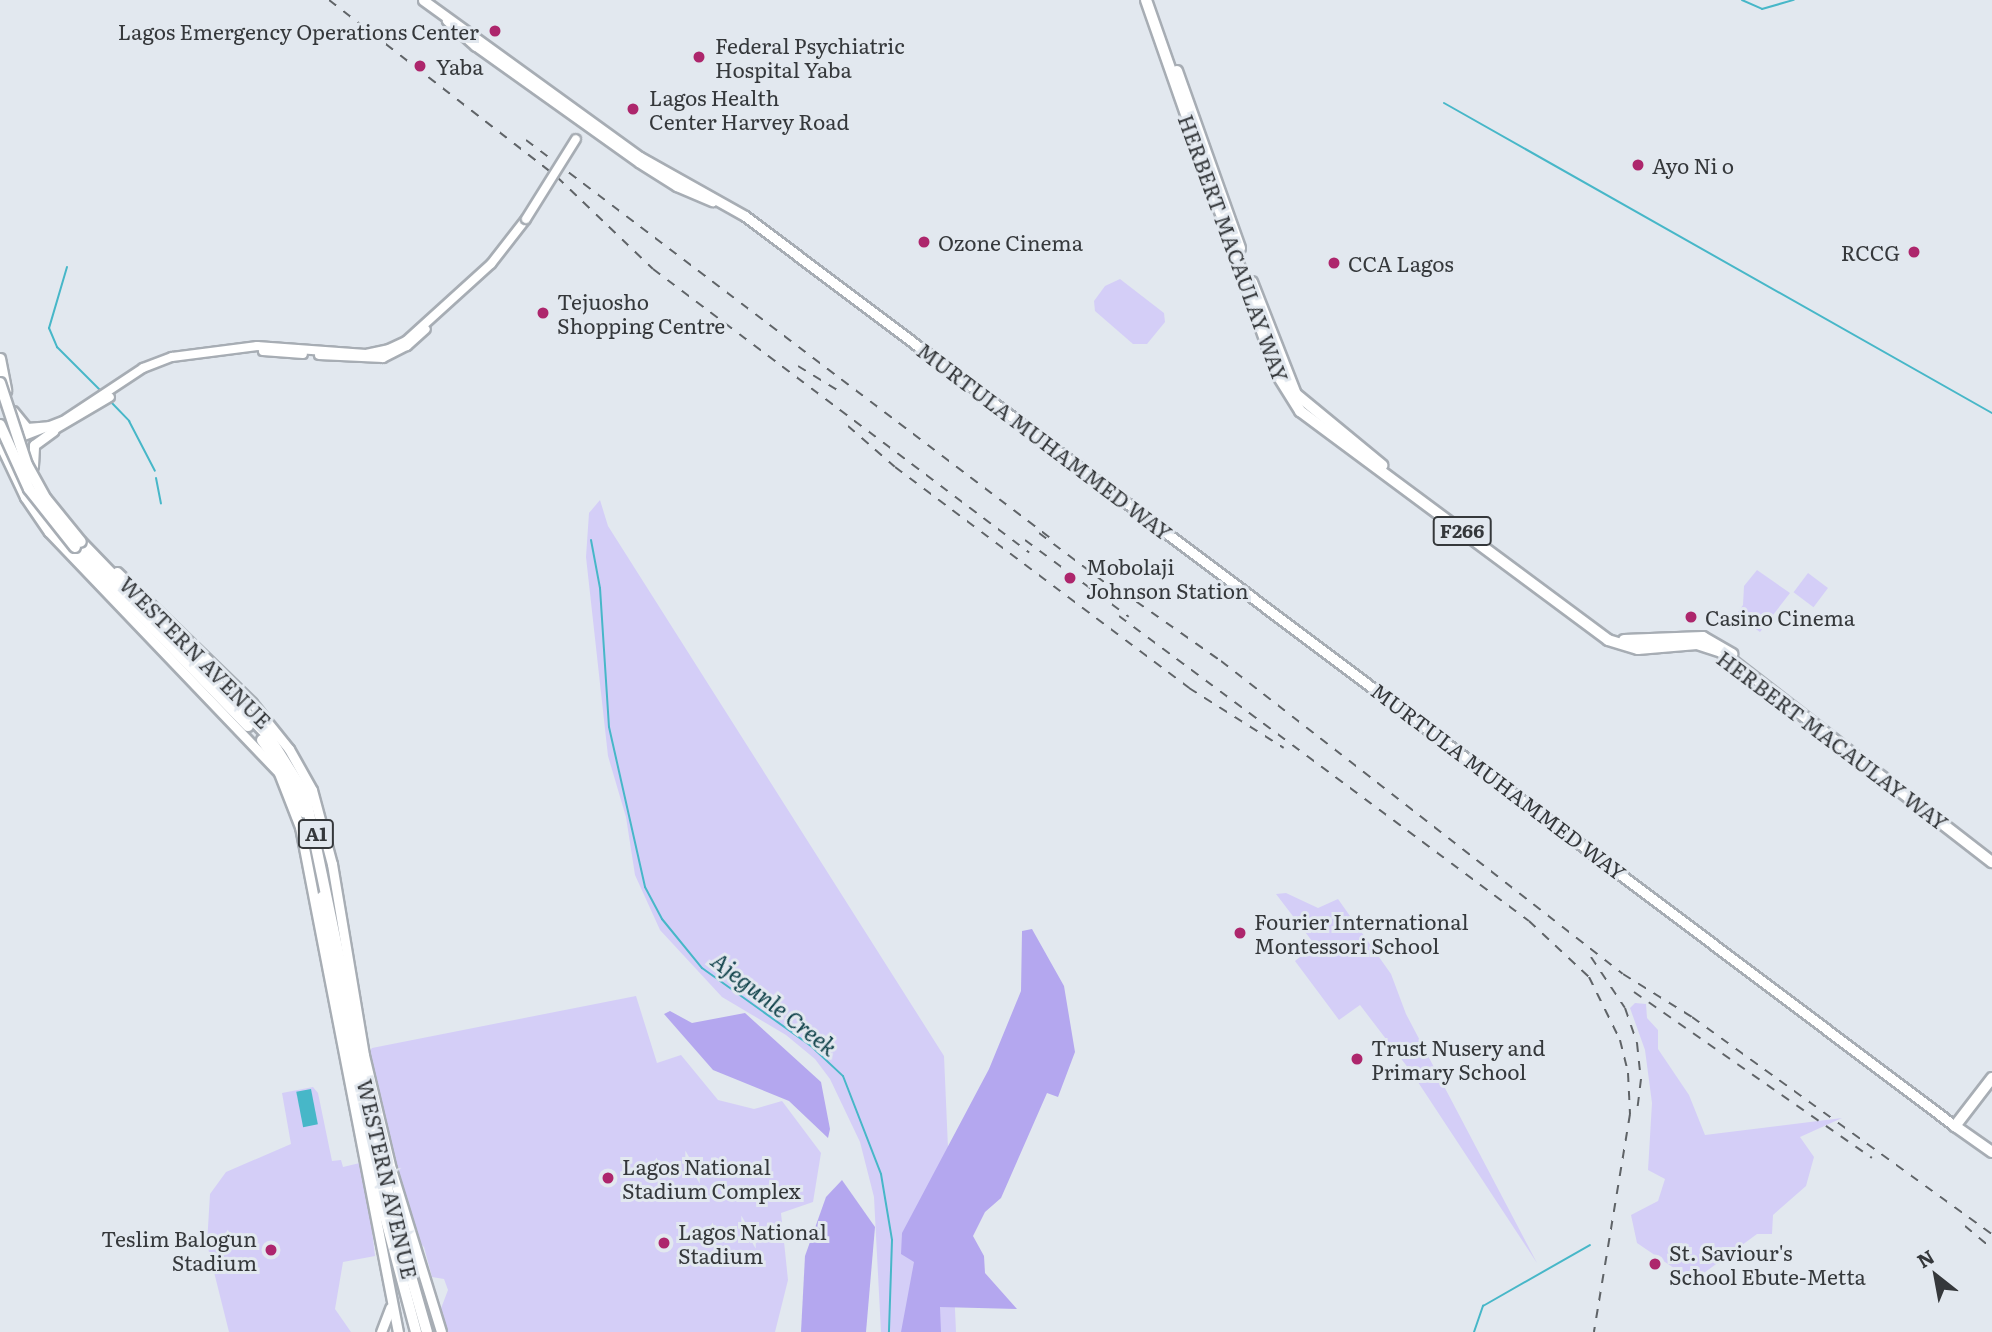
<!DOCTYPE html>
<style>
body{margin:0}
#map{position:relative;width:1992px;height:1332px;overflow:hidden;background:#e2e8ef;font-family:Literata,serif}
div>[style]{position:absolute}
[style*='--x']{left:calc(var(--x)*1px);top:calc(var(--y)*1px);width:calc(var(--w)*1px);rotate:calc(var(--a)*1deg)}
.green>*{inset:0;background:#d4cef7;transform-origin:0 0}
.forest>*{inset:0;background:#b4a7ef}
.water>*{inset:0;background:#47b7c8;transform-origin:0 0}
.stream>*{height:2px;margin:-1px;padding:0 1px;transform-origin:1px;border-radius:1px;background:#47b7c8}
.roads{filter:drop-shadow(2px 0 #a7adb4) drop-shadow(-2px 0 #a7adb4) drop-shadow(0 2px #a7adb4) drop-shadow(0 -2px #a7adb4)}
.secondary>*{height:8px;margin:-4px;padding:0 4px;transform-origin:4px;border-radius:4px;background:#fff}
.primary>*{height:9px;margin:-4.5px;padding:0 4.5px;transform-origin:4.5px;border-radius:4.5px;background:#fff}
.trunk>*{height:10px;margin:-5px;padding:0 5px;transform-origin:5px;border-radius:5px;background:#fff}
.motorway>*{height:10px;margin:-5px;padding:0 5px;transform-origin:5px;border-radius:5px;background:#fff}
.rail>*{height:2px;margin-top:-1px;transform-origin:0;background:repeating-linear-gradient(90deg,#5f6367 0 9px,transparent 0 18px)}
.bridges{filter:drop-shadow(2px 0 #a7adb4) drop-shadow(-2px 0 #a7adb4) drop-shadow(0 2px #a7adb4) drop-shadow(0 -2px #a7adb4)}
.secondary-bridge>*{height:8px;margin:-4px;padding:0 4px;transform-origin:4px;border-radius:4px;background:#fff}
.motorway-bridge>*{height:10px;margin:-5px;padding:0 5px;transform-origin:5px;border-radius:5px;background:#fff}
.dots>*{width:19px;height:19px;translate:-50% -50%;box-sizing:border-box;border:4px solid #e2e8ef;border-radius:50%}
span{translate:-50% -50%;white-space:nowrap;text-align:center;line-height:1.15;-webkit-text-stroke:6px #e2e8ef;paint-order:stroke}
.shield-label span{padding:2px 5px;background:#e2e8ef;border:2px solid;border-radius:5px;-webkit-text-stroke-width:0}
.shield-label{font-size:19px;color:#35383b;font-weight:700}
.poi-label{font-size:21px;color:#35383b}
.right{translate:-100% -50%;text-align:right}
.left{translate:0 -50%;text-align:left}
.street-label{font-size:21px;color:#35383b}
.water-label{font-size:23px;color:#10424a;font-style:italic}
.north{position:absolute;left:1901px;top:1241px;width:70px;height:70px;-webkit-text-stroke:5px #e2e8ef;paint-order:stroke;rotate:329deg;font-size:19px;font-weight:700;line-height:28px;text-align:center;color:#35383b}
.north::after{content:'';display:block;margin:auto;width:24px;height:32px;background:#35383b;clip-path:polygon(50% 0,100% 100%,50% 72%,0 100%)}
</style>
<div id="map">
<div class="green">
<div style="clip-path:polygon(1120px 279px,1164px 313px,1165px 322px,1147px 344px,1133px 344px,1095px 311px,1094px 301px,1105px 286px)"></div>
<div style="clip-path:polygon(600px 500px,608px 526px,944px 1056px,956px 1332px,881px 1332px,874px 1197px,860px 1142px,830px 1079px,815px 1059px,786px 1035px,722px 997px,660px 930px,635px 875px,626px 817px,608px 756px,586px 557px,589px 513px)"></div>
<div style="clip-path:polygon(1757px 570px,1790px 593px,1760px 632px,1736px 615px,1743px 605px,1744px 586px)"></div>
<div style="left:1808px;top:573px;width:25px;height:24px;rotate:37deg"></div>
<div style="clip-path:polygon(1286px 893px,1318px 908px,1338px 899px,1391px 974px,1406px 1014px,1537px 1263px,1412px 1073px,1360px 1005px,1339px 1020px,1295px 961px,1315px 945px,1276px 894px)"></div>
<div style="clip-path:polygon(636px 996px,657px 1063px,681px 1055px,718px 1100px,754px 1109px,782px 1101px,821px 1153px,813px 1202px,781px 1213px,788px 1280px,775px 1332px,447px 1332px,440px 1311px,448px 1290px,444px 1279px,432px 1277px,424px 1247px,414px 1237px,369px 1052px,372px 1048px)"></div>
<div style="clip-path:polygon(1635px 1003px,1646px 1004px,1647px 1018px,1658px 1030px,1658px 1049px,1689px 1095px,1705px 1135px,1842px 1118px,1800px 1137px,1814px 1157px,1806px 1186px,1773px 1215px,1772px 1234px,1757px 1234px,1693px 1281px,1637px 1243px,1631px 1215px,1658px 1201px,1665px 1179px,1648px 1170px,1652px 1103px,1645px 1050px,1630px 1008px)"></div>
<div style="clip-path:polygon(313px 1087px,318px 1093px,332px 1161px,341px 1160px,343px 1167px,364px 1162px,375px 1256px,343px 1262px,335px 1309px,351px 1332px,229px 1332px,207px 1244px,210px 1194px,226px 1172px,291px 1144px,282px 1093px)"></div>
</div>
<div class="forest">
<div style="clip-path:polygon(1032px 929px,1064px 986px,1075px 1052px,1058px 1097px,1047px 1093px,1001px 1198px,985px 1212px,973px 1236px,984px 1256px,985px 1273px,1017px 1309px,940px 1307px,941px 1332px,901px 1332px,914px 1262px,901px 1254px,902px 1233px,989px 1069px,1021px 991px,1022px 931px)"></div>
<div style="clip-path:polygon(670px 1011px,692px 1023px,745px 1013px,821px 1082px,830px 1129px,828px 1138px,789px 1101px,713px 1070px,664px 1014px)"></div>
<div style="clip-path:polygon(842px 1180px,875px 1227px,866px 1332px,801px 1332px,805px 1256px,826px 1197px)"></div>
</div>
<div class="water">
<div style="left:311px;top:1089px;width:36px;height:15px;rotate:79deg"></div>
</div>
<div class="stream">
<div style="--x:1742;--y:0;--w:22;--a:24"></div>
<div style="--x:1762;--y:9;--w:33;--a:-16"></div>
<div style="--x:1444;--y:103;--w:630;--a:29.5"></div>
<div style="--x:67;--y:267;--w:64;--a:106.4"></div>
<div style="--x:49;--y:328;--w:21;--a:67"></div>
<div style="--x:57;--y:347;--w:64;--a:45"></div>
<div style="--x:110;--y:401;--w:28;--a:46"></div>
<div style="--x:129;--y:421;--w:56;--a:62.5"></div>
<div style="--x:156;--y:478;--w:26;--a:79"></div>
<div style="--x:591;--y:540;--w:49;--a:79.4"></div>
<div style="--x:600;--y:588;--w:139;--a:86.3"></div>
<div style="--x:609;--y:727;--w:164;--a:77.3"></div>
<div style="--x:645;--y:887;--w:36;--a:62"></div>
<div style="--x:662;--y:919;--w:63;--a:50.8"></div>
<div style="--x:702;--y:968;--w:134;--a:35.6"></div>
<div style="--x:811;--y:1046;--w:44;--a:43.2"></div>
<div style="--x:843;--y:1076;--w:105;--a:68.8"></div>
<div style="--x:881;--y:1174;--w:67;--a:80.5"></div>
<div style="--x:892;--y:1240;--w:92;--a:91.9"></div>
<div style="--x:1474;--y:1332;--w:28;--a:-71"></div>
<div style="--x:1483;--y:1306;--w:123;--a:-29.7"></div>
</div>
<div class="roads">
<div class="secondary">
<div style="--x:447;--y:21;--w:38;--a:42"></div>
<div style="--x:475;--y:46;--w:201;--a:35.5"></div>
<div style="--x:639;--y:163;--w:45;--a:32.3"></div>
<div style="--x:677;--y:187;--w:39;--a:23"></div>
<div style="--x:263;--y:351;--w:40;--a:4.3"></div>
<div style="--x:319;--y:355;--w:64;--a:2.7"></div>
<div style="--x:383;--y:358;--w:27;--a:-27"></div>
<div style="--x:407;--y:346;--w:25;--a:-42"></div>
<div style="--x:52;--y:431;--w:67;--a:-30.4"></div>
<div style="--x:3;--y:444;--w:64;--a:-21"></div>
<div style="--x:63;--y:421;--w:96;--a:-33.5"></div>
<div style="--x:143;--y:368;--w:31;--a:-21"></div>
<div style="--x:172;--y:357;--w:86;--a:-7.4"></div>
<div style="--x:257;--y:346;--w:109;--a:4.2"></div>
<div style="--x:366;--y:354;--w:24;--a:-12"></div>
<div style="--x:389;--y:349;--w:19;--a:-25"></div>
<div style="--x:406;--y:341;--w:115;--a:-42.2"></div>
<div style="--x:491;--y:264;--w:57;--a:-52.1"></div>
</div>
<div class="primary">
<div style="--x:423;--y:0;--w:268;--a:35.9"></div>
<div style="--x:640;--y:157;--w:120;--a:29.3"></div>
<div style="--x:745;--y:216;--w:1514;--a:36.95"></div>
<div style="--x:0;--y:358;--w:33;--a:79"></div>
<div style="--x:13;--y:411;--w:22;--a:51"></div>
<div style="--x:27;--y:428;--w:24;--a:-5"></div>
<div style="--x:0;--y:444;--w:59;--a:64.7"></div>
<div style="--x:25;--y:497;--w:42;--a:55.6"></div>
<div style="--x:49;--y:532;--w:333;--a:46.3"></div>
<div style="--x:279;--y:773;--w:58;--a:68.7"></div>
<div style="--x:300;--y:827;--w:514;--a:79.02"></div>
<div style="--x:33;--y:466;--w:21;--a:-87"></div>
<div style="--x:34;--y:445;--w:24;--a:-36"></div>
<div style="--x:117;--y:572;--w:188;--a:44.1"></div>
<div style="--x:252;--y:703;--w:59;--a:51.2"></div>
<div style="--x:289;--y:749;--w:47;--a:60.7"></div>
<div style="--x:312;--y:790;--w:77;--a:74.9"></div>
<div style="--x:332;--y:864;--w:194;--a:80.5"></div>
<div style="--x:364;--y:1055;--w:117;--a:76.7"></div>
<div style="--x:391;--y:1169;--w:170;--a:72.9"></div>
<div style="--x:381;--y:1332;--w:26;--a:-69"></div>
</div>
<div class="trunk">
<div style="--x:1146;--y:0;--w:396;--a:70.7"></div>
<div style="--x:1277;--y:374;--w:44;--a:58.1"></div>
<div style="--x:1300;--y:411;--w:384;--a:36.6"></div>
<div style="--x:1608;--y:640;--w:31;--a:17"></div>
<div style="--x:1638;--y:649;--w:59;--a:-4.8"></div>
<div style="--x:1697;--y:644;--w:25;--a:18"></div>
<div style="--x:1721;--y:652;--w:343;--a:37.8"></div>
<div style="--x:1177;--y:71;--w:188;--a:70.4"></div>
<div style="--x:1252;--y:282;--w:120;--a:68.6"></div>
<div style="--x:1296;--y:394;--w:112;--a:39.5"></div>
<div style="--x:1624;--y:640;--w:79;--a:-2.2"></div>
<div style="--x:1703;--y:637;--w:34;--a:30"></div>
<div style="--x:1992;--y:1078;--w:61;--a:127.6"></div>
<div style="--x:1955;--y:1126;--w:45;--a:35.1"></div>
</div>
<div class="motorway">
<div style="--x:81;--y:542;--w:271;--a:46"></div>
<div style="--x:269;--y:737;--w:67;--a:57.7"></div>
<div style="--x:305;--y:794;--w:421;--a:78.2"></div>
<div style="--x:391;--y:1206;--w:131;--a:74.1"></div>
<div style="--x:75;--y:547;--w:249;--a:46"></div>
<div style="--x:262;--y:740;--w:49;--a:54.1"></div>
<div style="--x:291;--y:780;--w:35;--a:68"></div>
<div style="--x:322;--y:897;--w:267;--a:79.7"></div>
<div style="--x:370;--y:1160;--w:178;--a:75"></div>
</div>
</div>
<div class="rail">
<div style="--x:329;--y:0;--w:289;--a:37.8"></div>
<div style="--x:557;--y:177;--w:133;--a:43.8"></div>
<div style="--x:653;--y:269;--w:471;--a:37"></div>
<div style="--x:526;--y:140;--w:657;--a:37.2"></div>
<div style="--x:798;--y:366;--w:52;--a:31.5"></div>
<div style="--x:848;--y:426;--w:62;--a:41.1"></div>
<div style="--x:895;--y:467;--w:368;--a:36.9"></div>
<div style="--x:1189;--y:688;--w:112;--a:32.3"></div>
<div style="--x:1039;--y:533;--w:91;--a:37"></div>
<div style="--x:1025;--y:540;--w:129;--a:36.5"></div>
<div style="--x:1107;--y:581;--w:139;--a:35.1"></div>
<div style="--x:1221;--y:661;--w:509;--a:37.9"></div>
<div style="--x:1623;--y:974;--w:81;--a:31.9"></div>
<div style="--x:1692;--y:1017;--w:370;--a:35.9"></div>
<div style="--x:1119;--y:616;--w:511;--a:36.65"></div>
<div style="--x:1529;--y:921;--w:82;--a:43"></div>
<div style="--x:1589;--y:977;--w:70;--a:63.8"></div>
<div style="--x:1620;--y:1040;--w:34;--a:76"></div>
<div style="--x:1628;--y:1073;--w:41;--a:87.2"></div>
<div style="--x:1630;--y:1114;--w:221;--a:99.4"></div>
<div style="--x:1591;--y:957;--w:61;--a:56.3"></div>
<div style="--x:1625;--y:1008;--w:37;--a:71"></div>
<div style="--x:1637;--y:1043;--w:36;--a:84"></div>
<div style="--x:1641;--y:1079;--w:33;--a:97"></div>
<div style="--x:1634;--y:992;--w:290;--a:34.9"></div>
<div style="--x:1965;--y:1226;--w:35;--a:40"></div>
</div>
<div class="bridges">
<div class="secondary-bridge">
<div style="--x:526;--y:219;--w:94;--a:-58"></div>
</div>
<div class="motorway-bridge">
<div style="--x:0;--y:383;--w:86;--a:71.8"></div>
<div style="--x:27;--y:465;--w:39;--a:61"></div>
<div style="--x:46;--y:499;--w:55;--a:50.9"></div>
<div style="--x:0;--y:425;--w:70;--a:65.6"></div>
<div style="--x:29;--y:489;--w:74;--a:51.6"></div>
</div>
</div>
<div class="dots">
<div style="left:495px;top:31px;background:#ad266c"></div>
<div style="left:699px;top:57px;background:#ad266c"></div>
<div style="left:420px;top:66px;background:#ad266c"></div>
<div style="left:633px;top:109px;background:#ad266c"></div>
<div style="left:1638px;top:165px;background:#ad266c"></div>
<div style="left:924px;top:242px;background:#ad266c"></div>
<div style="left:1914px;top:252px;background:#ad266c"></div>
<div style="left:1334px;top:263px;background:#ad266c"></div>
<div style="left:543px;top:313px;background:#ad266c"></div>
<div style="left:1070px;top:578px;background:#ad266c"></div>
<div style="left:1691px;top:617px;background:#ad266c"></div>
<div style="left:1240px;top:933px;background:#ad266c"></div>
<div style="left:1357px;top:1059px;background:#ad266c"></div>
<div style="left:608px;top:1178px;background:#ad266c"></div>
<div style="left:664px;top:1243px;background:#ad266c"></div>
<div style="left:271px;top:1250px;background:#ad266c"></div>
<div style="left:1655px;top:1264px;background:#ad266c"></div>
</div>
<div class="shield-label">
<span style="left:1462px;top:531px">F266</span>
<span style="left:316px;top:834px">A1</span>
</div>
<div class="poi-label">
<span class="right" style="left:479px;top:31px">Lagos Emergency Operations Center</span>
<span class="left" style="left:715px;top:57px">Federal Psychiatric<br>Hospital Yaba</span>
<span class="left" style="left:436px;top:66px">Yaba</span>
<span class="left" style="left:649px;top:109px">Lagos Health<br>Center Harvey Road</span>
<span class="left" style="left:1652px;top:165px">Ayo Ni o</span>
<span class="left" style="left:938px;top:242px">Ozone Cinema</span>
<span class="right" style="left:1900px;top:252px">RCCG</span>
<span class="left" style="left:1348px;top:263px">CCA Lagos</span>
<span class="left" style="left:557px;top:313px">Tejuosho<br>Shopping Centre</span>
<span class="left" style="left:1086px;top:578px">Mobolaji<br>Johnson Station</span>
<span class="left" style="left:1705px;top:617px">Casino Cinema</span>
<span class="left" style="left:1254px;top:933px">Fourier International<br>Montessori School</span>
<span class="left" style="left:1371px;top:1059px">Trust Nusery and<br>Primary School</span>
<span class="left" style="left:622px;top:1178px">Lagos National<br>Stadium Complex</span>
<span class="left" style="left:678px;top:1243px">Lagos National<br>Stadium</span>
<span class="right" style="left:257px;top:1250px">Teslim Balogun<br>Stadium</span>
<span class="left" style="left:1669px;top:1264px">St. Saviour's<br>School Ebute-Metta</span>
</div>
<div class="street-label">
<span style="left:1234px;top:248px;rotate:70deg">HERBERT MACAULAY WAY</span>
<span style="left:1045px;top:441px;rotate:37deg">MURTULA MUHAMMED WAY</span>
<span style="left:196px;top:652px;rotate:45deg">WESTERN AVENUE</span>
<span style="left:1833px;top:740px;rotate:37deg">HERBERT MACAULAY WAY</span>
<span style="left:1499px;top:781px;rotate:37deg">MURTULA MUHAMMED WAY</span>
<span style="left:388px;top:1179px;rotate:77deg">WESTERN AVENUE</span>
</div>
<div class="water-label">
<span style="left:775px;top:1003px;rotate:38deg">Ajegunle Creek</span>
</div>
<div class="north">N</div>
</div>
